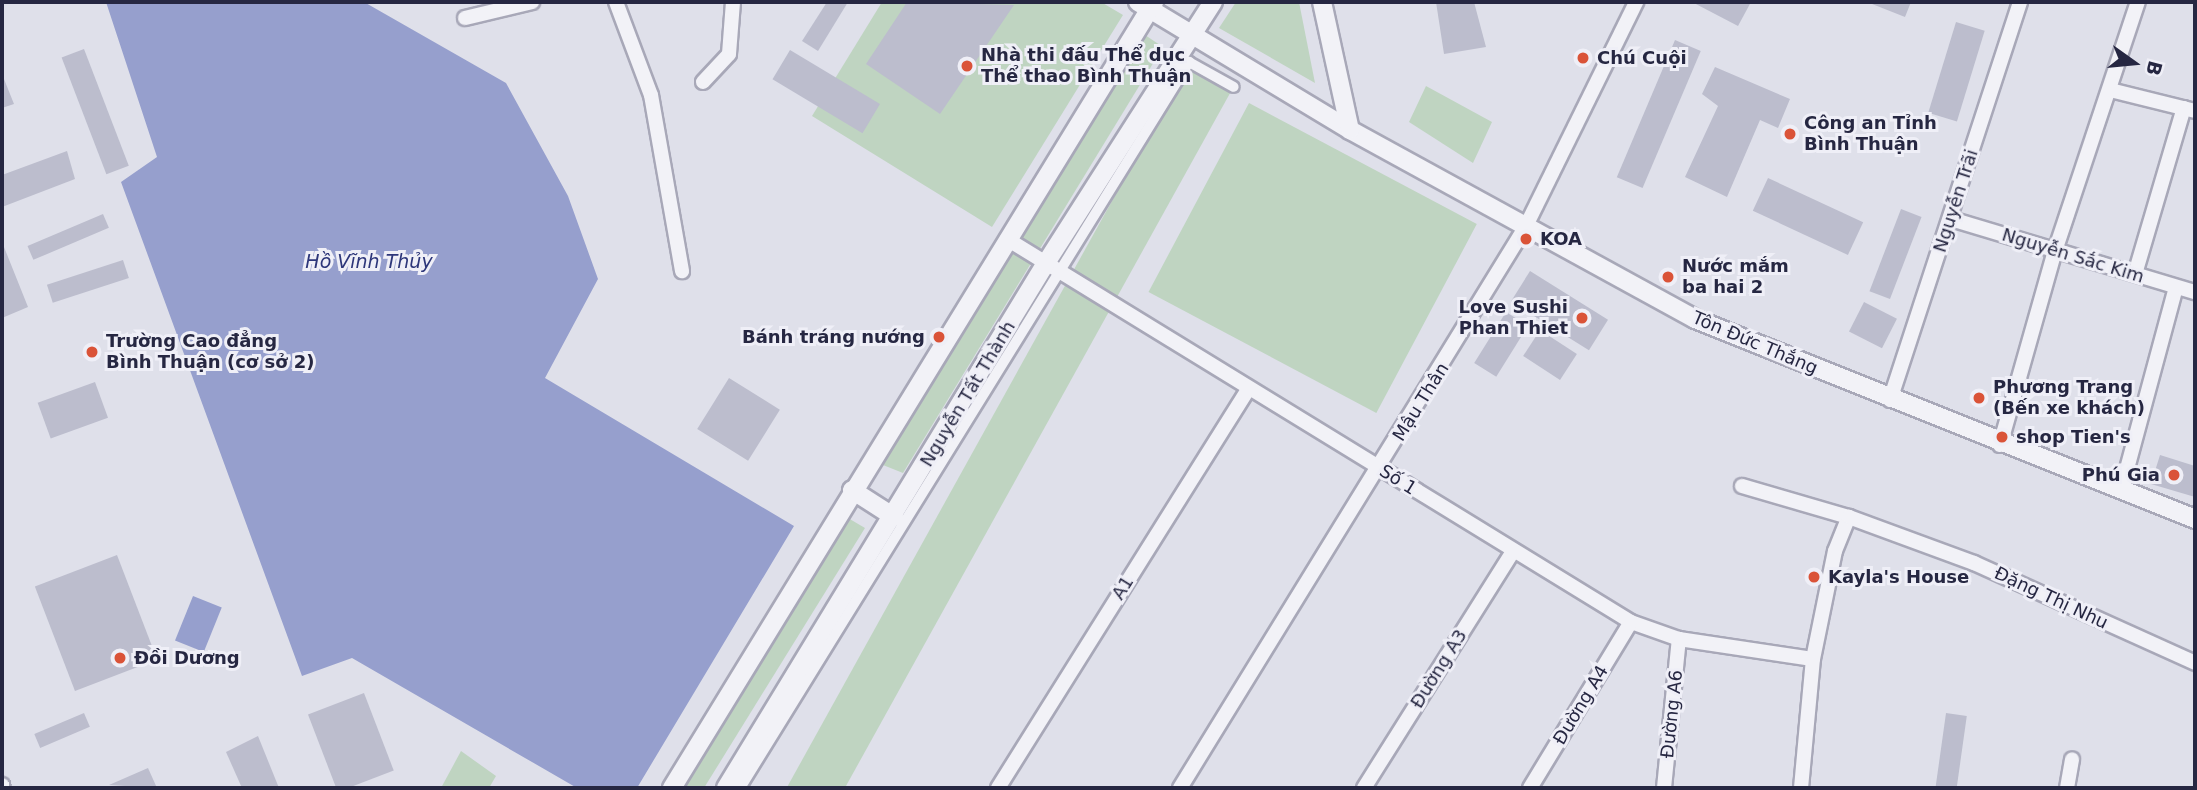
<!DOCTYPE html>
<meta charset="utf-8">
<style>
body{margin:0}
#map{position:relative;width:2197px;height:790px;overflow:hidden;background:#dfe0ea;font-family:"DejaVu Sans",sans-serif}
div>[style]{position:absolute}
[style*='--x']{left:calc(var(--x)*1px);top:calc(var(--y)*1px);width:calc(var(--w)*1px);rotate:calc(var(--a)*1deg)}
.green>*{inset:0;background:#bfd4c1;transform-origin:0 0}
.water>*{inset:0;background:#969fcd;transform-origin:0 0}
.building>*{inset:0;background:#bcbdcd;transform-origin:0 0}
.roads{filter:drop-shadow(2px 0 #a8a8b8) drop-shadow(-2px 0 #a8a8b8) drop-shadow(0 2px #a8a8b8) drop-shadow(0 -2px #a8a8b8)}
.pedestrian>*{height:10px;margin:-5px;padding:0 5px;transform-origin:5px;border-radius:5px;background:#f2f2f7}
.minor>*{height:14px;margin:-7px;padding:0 7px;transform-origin:7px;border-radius:7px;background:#f2f2f7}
.tertiary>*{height:18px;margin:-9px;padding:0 9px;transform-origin:9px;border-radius:9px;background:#f2f2f7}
.dots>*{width:19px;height:19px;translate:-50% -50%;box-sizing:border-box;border:4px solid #efeff7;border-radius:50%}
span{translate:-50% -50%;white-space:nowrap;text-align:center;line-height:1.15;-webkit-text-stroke:6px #efeff7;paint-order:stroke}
.poi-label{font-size:18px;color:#262742;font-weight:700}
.left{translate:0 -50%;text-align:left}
.right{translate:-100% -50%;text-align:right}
.street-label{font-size:18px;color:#262742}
.water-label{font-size:19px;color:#2d367a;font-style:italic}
.frame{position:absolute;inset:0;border:4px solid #262742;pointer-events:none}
.north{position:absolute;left:2099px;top:28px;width:70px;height:70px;-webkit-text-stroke:5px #efeff7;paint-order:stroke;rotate:105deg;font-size:19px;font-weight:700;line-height:28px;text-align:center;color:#262742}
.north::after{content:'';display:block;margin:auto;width:24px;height:32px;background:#262742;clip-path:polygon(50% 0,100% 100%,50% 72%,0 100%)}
</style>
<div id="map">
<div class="green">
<div style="clip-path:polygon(882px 2px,1101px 2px,1123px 15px,992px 227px,812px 116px)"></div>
<div style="clip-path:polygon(1236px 2px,1299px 2px,1315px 83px,1219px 28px)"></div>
<div style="clip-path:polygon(1145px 35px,1163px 47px,903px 473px,878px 463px)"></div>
<div style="left:1189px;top:62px;width:51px;height:854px;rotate:29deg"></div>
<div style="clip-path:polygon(1426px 86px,1492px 122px,1473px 163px,1409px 122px)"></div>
<div style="left:1249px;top:103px;width:258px;height:214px;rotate:28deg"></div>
<div style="clip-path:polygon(848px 518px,865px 528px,704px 788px,674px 788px)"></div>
<div style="clip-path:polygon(461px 751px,496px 776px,489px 788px,441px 788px)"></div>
</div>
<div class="water">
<div style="clip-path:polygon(106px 2px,364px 2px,506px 83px,568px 196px,598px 279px,545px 378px,794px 526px,637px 788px,577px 788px,352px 658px,302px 676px,121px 182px,157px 157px)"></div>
<div style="left:193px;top:596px;width:31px;height:48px;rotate:22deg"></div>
</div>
<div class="building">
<div style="clip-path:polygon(827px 2px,848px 2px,818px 51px,802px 41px)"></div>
<div style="clip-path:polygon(907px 2px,1014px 5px,940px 114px,866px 64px)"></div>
<div style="clip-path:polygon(1436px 2px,1474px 2px,1486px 47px,1444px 54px)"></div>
<div style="clip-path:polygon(1692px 2px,1751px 2px,1738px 26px)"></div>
<div style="clip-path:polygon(1867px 2px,1911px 2px,1905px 17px)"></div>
<div style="left:1956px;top:22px;width:30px;height:95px;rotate:17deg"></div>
<div style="left:1675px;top:40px;width:28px;height:149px;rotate:23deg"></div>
<div style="left:84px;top:49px;width:125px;height:24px;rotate:69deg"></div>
<div style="left:790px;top:50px;width:105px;height:34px;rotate:31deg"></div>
<div style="clip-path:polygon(1715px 67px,1790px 99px,1778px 128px,1760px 120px,1727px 197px,1685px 177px,1718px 106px,1702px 94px)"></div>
<div style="clip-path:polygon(2px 74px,14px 104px,2px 108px)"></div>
<div style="clip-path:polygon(67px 151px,75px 179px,2px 207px,2px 175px)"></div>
<div style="left:1768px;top:178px;width:105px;height:36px;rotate:25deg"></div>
<div style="left:1901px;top:209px;width:22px;height:88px;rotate:21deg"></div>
<div style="left:103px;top:214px;width:15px;height:82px;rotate:67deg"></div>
<div style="clip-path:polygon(2px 242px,28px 307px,2px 318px)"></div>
<div style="left:123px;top:260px;width:19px;height:80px;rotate:72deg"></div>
<div style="left:1530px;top:271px;width:92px;height:36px;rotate:32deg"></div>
<div style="left:1864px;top:302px;width:37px;height:33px;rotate:27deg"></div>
<div style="left:1506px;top:312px;width:26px;height:60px;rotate:32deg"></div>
<div style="left:1540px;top:330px;width:44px;height:31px;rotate:33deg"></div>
<div style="left:729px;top:378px;width:60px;height:60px;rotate:32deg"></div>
<div style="left:95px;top:382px;width:38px;height:61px;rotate:70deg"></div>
<div style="clip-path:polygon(2160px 455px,2195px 466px,2195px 497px,2151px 484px)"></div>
<div style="left:117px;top:555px;width:112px;height:88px;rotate:69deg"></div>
<div style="left:364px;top:693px;width:83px;height:60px;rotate:69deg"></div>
<div style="left:84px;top:713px;width:15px;height:54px;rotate:67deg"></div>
<div style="left:1946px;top:713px;width:21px;height:76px;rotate:8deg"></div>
<div style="clip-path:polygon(258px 736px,279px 788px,242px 788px,226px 752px)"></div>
<div style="clip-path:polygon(148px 768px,157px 788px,109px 785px)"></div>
</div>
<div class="roads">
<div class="pedestrian">
<div style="--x:740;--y:788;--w:854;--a:-58.26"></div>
<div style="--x:1189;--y:62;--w:51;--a:29.1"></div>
</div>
<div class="minor">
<div style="--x:616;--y:2;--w:99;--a:69.4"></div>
<div style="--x:651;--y:95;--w:179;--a:80"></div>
<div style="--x:465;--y:18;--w:69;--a:-13.4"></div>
<div style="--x:703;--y:82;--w:38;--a:-47"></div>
<div style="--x:729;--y:54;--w:52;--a:-85.6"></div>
<div style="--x:2110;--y:90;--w:88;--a:13.9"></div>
<div style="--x:1951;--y:219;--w:255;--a:16.7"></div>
<div style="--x:1007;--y:239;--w:732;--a:31.54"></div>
<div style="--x:1631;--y:622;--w:51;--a:19.5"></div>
<div style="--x:1679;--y:639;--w:135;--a:8.5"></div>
<div style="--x:2135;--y:274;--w:173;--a:-73.6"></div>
<div style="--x:1890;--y:400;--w:419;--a:-71.9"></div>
<div style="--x:2000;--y:445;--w:202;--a:-74.2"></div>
<div style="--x:2055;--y:251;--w:262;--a:-71.6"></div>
<div style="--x:1742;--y:486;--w:111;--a:16.2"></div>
<div style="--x:2121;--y:491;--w:211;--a:-74.9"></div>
<div style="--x:2;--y:785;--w:3;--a:72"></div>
<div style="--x:998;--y:788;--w:472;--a:-57.9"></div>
<div style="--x:1180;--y:788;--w:660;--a:-58.38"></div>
<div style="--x:1526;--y:226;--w:250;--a:-63.8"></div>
<div style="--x:1364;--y:788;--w:280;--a:-57.8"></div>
<div style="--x:1530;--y:788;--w:194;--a:-58.7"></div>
<div style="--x:1664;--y:788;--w:150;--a:-84.3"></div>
<div style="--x:1801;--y:788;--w:130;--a:-84.7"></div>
<div style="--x:1813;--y:659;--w:110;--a:-78.5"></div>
<div style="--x:1835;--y:551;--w:37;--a:-68"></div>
<div style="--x:1849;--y:517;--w:133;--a:20.2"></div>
<div style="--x:1974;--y:563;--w:243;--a:24.3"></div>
<div style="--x:2067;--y:788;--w:29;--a:-80"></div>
</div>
<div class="tertiary">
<div style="--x:1138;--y:2;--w:248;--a:31.1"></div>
<div style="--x:1350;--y:130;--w:393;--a:28.7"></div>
<div style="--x:1695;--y:319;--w:539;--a:21.8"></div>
<div style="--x:1322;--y:2;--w:131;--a:77.7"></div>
<div style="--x:852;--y:490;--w:50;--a:32.7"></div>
<div style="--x:672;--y:788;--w:922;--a:-58.48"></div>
<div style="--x:726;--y:788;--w:615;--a:-58.64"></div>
<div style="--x:1046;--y:263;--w:310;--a:-57.4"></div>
</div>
</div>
<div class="dots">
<div style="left:1583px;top:58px;background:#da5338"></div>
<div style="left:967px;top:66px;background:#da5338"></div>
<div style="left:1790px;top:134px;background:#da5338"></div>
<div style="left:1526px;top:239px;background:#da5338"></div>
<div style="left:1668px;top:277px;background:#da5338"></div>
<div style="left:1582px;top:318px;background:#da5338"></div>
<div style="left:939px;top:337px;background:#da5338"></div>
<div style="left:92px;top:352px;background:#da5338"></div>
<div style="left:1979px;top:398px;background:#da5338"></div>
<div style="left:2002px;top:437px;background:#da5338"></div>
<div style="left:2174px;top:475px;background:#da5338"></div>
<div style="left:1814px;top:577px;background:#da5338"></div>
<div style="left:120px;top:658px;background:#da5338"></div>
</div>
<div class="poi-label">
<span class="left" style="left:981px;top:66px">Nhà thi đấu Thể dục<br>Thể thao Bình Thuận</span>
<span class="left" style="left:1597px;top:58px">Chú Cuội</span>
<span class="left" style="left:1804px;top:134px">Công an Tỉnh<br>Bình Thuận</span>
<span class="left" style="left:1540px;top:239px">KOA</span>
<span class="left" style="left:1682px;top:277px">Nước mắm<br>ba hai 2</span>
<span class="right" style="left:1568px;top:318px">Love Sushi<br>Phan Thiet</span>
<span class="right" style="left:925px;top:337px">Bánh tráng nướng</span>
<span class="left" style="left:106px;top:352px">Trường Cao đẳng<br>Bình Thuận (cơ sở 2)</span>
<span class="left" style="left:1993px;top:398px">Phương Trang<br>(Bến xe khách)</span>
<span class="left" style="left:2016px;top:437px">shop Tien's</span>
<span class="right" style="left:2160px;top:475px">Phú Gia</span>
<span class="left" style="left:1828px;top:577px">Kayla's House</span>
<span class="left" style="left:134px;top:658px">Đồi Dương</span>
</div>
<div class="street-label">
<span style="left:1956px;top:201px;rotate:-72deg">Nguyễn Trãi</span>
<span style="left:2073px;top:256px;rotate:17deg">Nguyễn Sắc Kim</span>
<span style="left:1755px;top:343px;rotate:23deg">Tôn Đức Thắng</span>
<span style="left:968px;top:394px;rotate:-59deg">Nguyễn Tất Thành</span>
<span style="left:1421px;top:402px;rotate:-58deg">Mậu Thân</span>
<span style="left:1398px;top:480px;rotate:32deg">Số 1</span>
<span style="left:1123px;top:588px;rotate:-58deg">A1</span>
<span style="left:2051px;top:598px;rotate:25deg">Đặng Thị Nhu</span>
<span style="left:1439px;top:669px;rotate:-58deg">Đường A3</span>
<span style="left:1581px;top:705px;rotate:-59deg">Đường A4</span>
<span style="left:1672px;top:714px;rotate:-84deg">Đường A6</span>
</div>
<div class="water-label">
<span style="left:369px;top:262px">Hồ Vĩnh Thủy</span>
</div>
<div class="frame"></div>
<div class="north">B</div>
</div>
